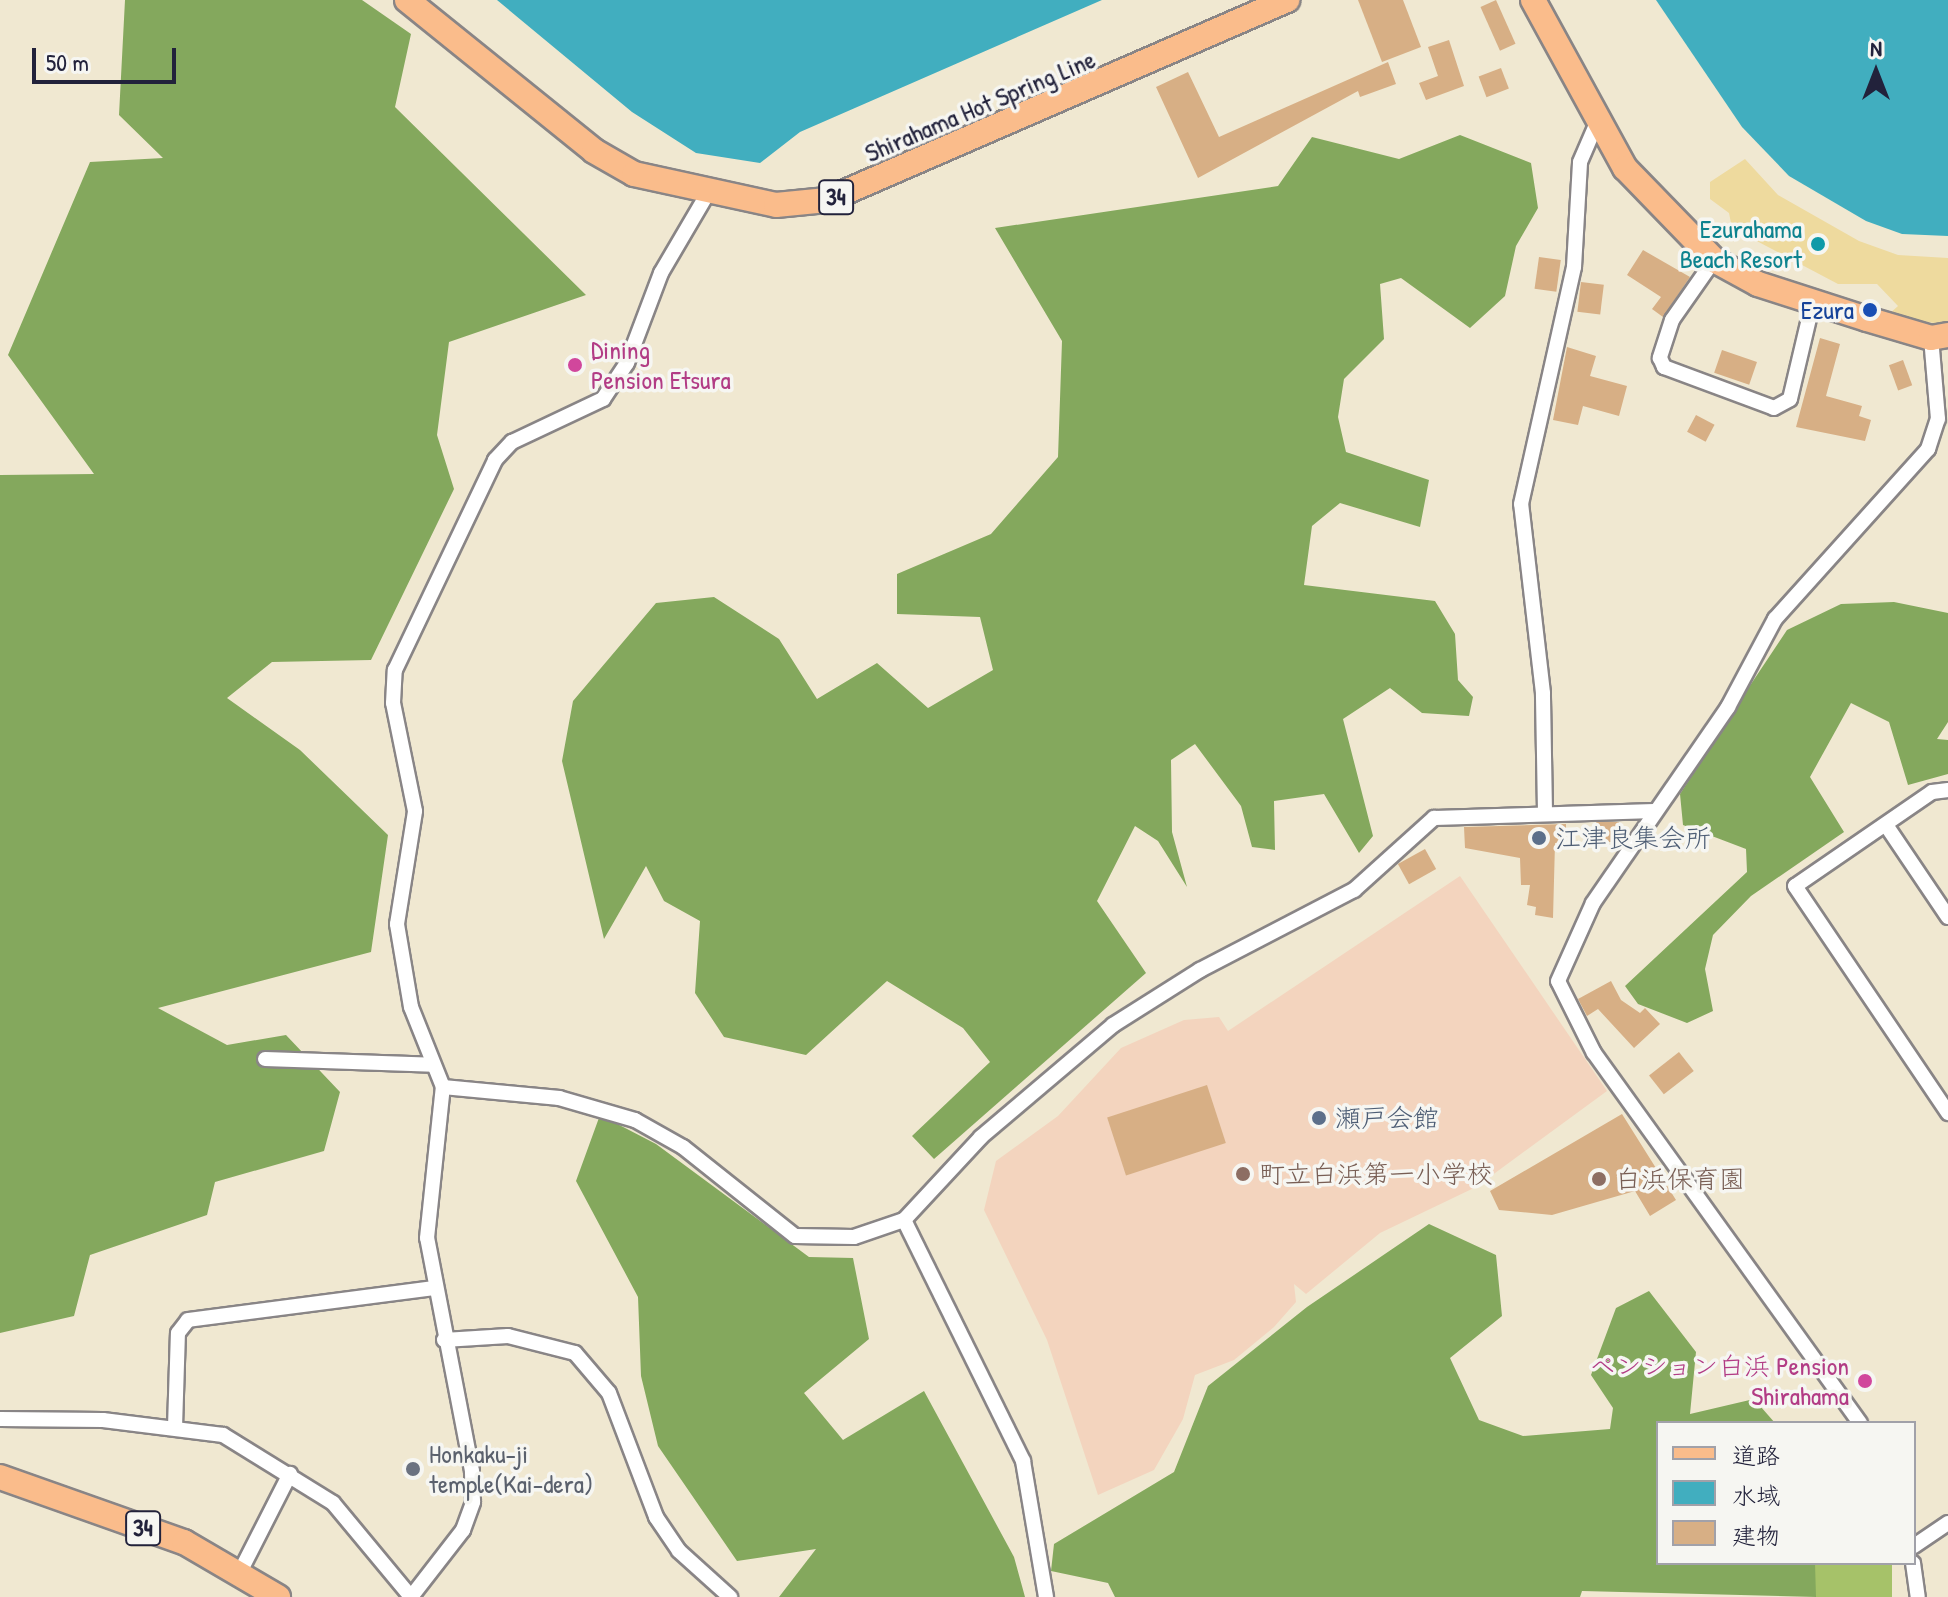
<!DOCTYPE html>
<meta charset="utf-8">
<style>
body{margin:0}
#map{position:relative;width:1948px;height:1597px;overflow:hidden;background:#f0e8d1;font-family:"Patrick Hand","Klee One",sans-serif}
div>[style]{position:absolute}
[style*='--x']{left:calc(var(--x)*1px);top:calc(var(--y)*1px);width:calc(var(--w)*1px);rotate:calc(var(--a)*1deg)}
.built>*{inset:0;background:#f3d4be}
.green>*{inset:0;background:#a6c269;transform-origin:0 0}
.forest>*{inset:0;background:#84a85d}
.sand>*{inset:0;background:#eeda9e}
.water>*{inset:0;background:#41aebf}
.building>*{inset:0;background:#d7af85;transform-origin:0 0}
.roads{filter:drop-shadow(2px 0 #898586) drop-shadow(-2px 0 #898586) drop-shadow(0 2px #898586) drop-shadow(0 -2px #898586)}
.minor>*{height:14px;margin:-7px;padding:0 7px;transform-origin:7px;border-radius:7px;background:#fff}
.primary>*{height:24px;margin:-12px;padding:0 12px;transform-origin:12px;border-radius:12px;background:#fabc8b}
.dots>*{width:22px;height:22px;translate:-50% -50%;box-sizing:border-box;border:4px solid #f6f6f2;border-radius:50%}
span{translate:-50% -50%;white-space:nowrap;text-align:center;line-height:1.15;-webkit-text-stroke:7px #f6f6f2;paint-order:stroke}
.shield-label span{padding:2px 6px;background:#f6f6f2;border:2px solid;border-radius:6px;-webkit-text-stroke-width:0}
.shield-label{font-size:24px;color:#22223b;font-weight:700}
.street-label{font-size:26px;color:#22223b}
.culture-label{font-size:26px;color:#0d838f}
.right{translate:-100% -50%;text-align:right}
.transit-label{font-size:26px;color:#164399}
.hotel-label{font-size:26px;color:#b23c85}
.left{translate:0 -50%;text-align:left}
.service-label{font-size:26px;color:#4e5e75}
.education-label{font-size:26px;color:#785e54}
.worship-label{font-size:26px;color:#5b616d}
.legend{position:absolute;left:1656px;top:1421px;width:260px;height:144px;box-sizing:border-box;background:#f6f6f2;border:2px solid #a1a1a9;margin:0;padding:10px 14px;list-style:none;font-size:24px;color:#22223b}
.legend li{display:flex;align-items:center;gap:16px;height:40px}
.legend b{width:40px;border:2px solid #a1a1a9}
.north{position:absolute;left:1836px;top:32px;width:80px;height:80px;-webkit-text-stroke:6px #f6f6f2;paint-order:stroke;rotate:0deg;font-size:22px;font-weight:700;line-height:32px;text-align:center;color:#22223b}
.north::after{content:'';display:block;margin:auto;width:28px;height:36px;background:#22223b;clip-path:polygon(50% 0,100% 100%,50% 72%,0 100%)}
.scale{position:absolute;left:32px;top:48px;width:144px;height:36px;box-sizing:border-box;border:4px solid #22223b;border-top:0;padding-left:10px;font-size:24px;line-height:28px;white-space:nowrap;color:#22223b;-webkit-text-stroke:6px #f6f6f2;paint-order:stroke}
</style>
<div id="map">
<div class="built">
<div style="clip-path:polygon(1460px 876px,1607px 1091px,1476px 1187px,1380px 1233px,1306px 1294px,1294px 1284px,1296px 1302px,1274px 1327px,1234px 1360px,1195px 1375px,1183px 1419px,1154px 1470px,1098px 1495px,1047px 1340px,984px 1210px,996px 1161px,1058px 1116px,1121px 1048px,1184px 1020px,1219px 1017px,1228px 1031px)"></div>
</div>
<div class="green">
<div style="left:1815px;top:1563px;width:77px;height:34px"></div>
</div>
<div class="forest">
<div style="clip-path:polygon(125px 0,362px 0,411px 34px,395px 107px,586px 295px,449px 342px,437px 435px,454px 489px,371px 660px,272px 662px,227px 698px,300px 750px,388px 835px,371px 952px,158px 1008px,227px 1045px,286px 1035px,340px 1092px,324px 1151px,215px 1182px,207px 1215px,90px 1255px,74px 1316px,0 1333px,0 475px,94px 474px,8px 355px,90px 162px,163px 158px,119px 115px)"></div>
<div style="clip-path:polygon(1460px 135px,1531px 163px,1538px 208px,1516px 246px,1505px 296px,1470px 328px,1401px 278px,1380px 284px,1384px 339px,1344px 379px,1338px 417px,1346px 452px,1429px 480px,1420px 527px,1340px 503px,1312px 526px,1304px 585px,1435px 601px,1455px 634px,1458px 680px,1473px 697px,1469px 716px,1422px 713px,1390px 688px,1343px 719px,1373px 836px,1359px 853px,1324px 794px,1274px 801px,1275px 850px,1252px 847px,1241px 806px,1195px 744px,1171px 760px,1172px 832px,1187px 887px,1158px 841px,1135px 826px,1097px 901px,1146px 973px,934px 1159px,912px 1136px,990px 1062px,963px 1028px,887px 981px,806px 1055px,724px 1037px,695px 993px,700px 921px,664px 901px,646px 866px,604px 939px,562px 761px,573px 701px,656px 603px,714px 597px,779px 639px,817px 699px,877px 663px,928px 708px,993px 670px,980px 617px,897px 614px,897px 574px,991px 534px,1058px 457px,1062px 341px,995px 228px,1278px 186px,1312px 137px,1399px 159px)"></div>
<div style="clip-path:polygon(1894px 602px,1948px 613px,1948px 722px,1937px 739px,1948px 740px,1948px 774px,1908px 785px,1889px 722px,1851px 703px,1810px 777px,1844px 832px,1751px 896px,1713px 935px,1705px 969px,1713px 1011px,1687px 1023px,1638px 1004px,1625px 986px,1747px 872px,1746px 849px,1683px 825px,1680px 794px,1749px 687px,1787px 630px,1841px 604px)"></div>
<div style="clip-path:polygon(600px 1115px,656px 1144px,809px 1257px,853px 1258px,869px 1339px,804px 1393px,843px 1440px,924px 1391px,1014px 1557px,1025px 1597px,779px 1597px,816px 1549px,737px 1561px,658px 1446px,641px 1376px,638px 1297px,576px 1181px)"></div>
<div style="clip-path:polygon(1429px 1224px,1496px 1255px,1502px 1316px,1450px 1358px,1479px 1420px,1523px 1436px,1610px 1429px,1613px 1408px,1591px 1375px,1616px 1308px,1649px 1291px,1696px 1352px,1690px 1414px,1754px 1399px,1775px 1423px,1658px 1423px,1658px 1563px,1815px 1563px,1816px 1597px,1582px 1591px,1580px 1597px,1115px 1597px,1108px 1583px,1051px 1571px,1054px 1544px,1174px 1472px,1208px 1386px,1307px 1307px)"></div>
</div>
<div class="sand">
<div style="clip-path:polygon(1745px 159px,1778px 195px,1859px 241px,1898px 255px,1948px 258px,1948px 325px,1887px 316px,1898px 306px,1877px 284px,1838px 284px,1732px 228px,1729px 213px,1710px 199px,1710px 182px)"></div>
</div>
<div class="water">
<div style="clip-path:polygon(497px 0,1102px 0,800px 132px,760px 163px,696px 153px,632px 112px)"></div>
<div style="clip-path:polygon(1656px 0,1948px 0,1948px 236px,1902px 234px,1866px 221px,1789px 176px,1742px 127px)"></div>
</div>
<div class="building">
<div style="clip-path:polygon(1358px 0,1403px 0,1421px 47px,1382px 62px)"></div>
<div style="left:1496px;top:0;width:48px;height:17px;rotate:66deg"></div>
<div style="clip-path:polygon(1449px 40px,1464px 86px,1426px 100px,1419px 83px,1438px 76px,1428px 47px)"></div>
<div style="clip-path:polygon(1388px 62px,1396px 84px,1360px 97px,1358px 91px,1198px 178px,1156px 87px,1188px 72px,1219px 137px)"></div>
<div style="left:1501px;top:68px;width:22px;height:24px;rotate:69deg"></div>
<div style="clip-path:polygon(1643px 250px,1690px 277px,1663px 317px,1652px 309px,1661px 297px,1627px 275px)"></div>
<div style="left:1539px;top:257px;width:22px;height:32px;rotate:8deg"></div>
<div style="left:1581px;top:282px;width:23px;height:30px;rotate:7deg"></div>
<div style="clip-path:polygon(1820px 338px,1840px 344px,1826px 396px,1862px 406px,1859px 416px,1871px 420px,1865px 441px,1796px 427px)"></div>
<div style="clip-path:polygon(1567px 347px,1596px 356px,1590px 376px,1627px 386px,1619px 416px,1583px 406px,1578px 425px,1553px 420px)"></div>
<div style="left:1722px;top:350px;width:37px;height:24px;rotate:19deg"></div>
<div style="left:1903px;top:360px;width:27px;height:15px;rotate:70deg"></div>
<div style="left:1696px;top:415px;width:21px;height:19px;rotate:28deg"></div>
<div style="left:1619px;top:822px;width:20px;height:23px;rotate:90deg"></div>
<div style="clip-path:polygon(1566px 824px,1566px 843px,1555px 843px,1553px 918px,1535px 915px,1536px 907px,1527px 905px,1530px 885px,1521px 885px,1520px 858px,1465px 848px,1464px 827px)"></div>
<div style="left:1425px;top:849px;width:23px;height:31px;rotate:61deg"></div>
<div style="clip-path:polygon(1611px 981px,1621px 1000px,1640px 1013px,1645px 1008px,1660px 1024px,1634px 1048px,1598px 1009px,1587px 1016px,1578px 999px)"></div>
<div style="left:1679px;top:1052px;width:24px;height:38px;rotate:52deg"></div>
<div style="left:1207px;top:1085px;width:61px;height:105px;rotate:72deg"></div>
<div style="clip-path:polygon(1622px 1114px,1676px 1200px,1650px 1216px,1635px 1191px,1552px 1215px,1499px 1210px,1490px 1191px)"></div>
</div>
<div class="roads">
<div class="minor">
<div style="--x:1714;--y:260;--w:73;--a:125"></div>
<div style="--x:1672;--y:320;--w:40;--a:108"></div>
<div style="--x:1660;--y:358;--w:10;--a:66"></div>
<div style="--x:1664;--y:367;--w:117;--a:20.4"></div>
<div style="--x:1774;--y:408;--w:18;--a:-29"></div>
<div style="--x:1790;--y:399;--w:100;--a:-76.7"></div>
<div style="--x:1948;--y:790;--w:16;--a:173"></div>
<div style="--x:1932;--y:792;--w:166;--a:145.5"></div>
<div style="--x:1795;--y:886;--w:274;--a:56"></div>
<div style="--x:1545;--y:812;--w:119;--a:-91"></div>
<div style="--x:1543;--y:693;--w:190;--a:-96.6"></div>
<div style="--x:1521;--y:504;--w:243;--a:-77.4"></div>
<div style="--x:1574;--y:267;--w:105;--a:-86.7"></div>
<div style="--x:1580;--y:162;--w:40;--a:-66.6"></div>
<div style="--x:1886;--y:825;--w:111;--a:56"></div>
<div style="--x:265;--y:1059;--w:168;--a:2"></div>
<div style="--x:443;--y:1087;--w:117;--a:5.4"></div>
<div style="--x:559;--y:1098;--w:79;--a:16.1"></div>
<div style="--x:635;--y:1120;--w:55;--a:29.4"></div>
<div style="--x:683;--y:1147;--w:143;--a:38.5"></div>
<div style="--x:795;--y:1236;--w:59;--a:1"></div>
<div style="--x:854;--y:1237;--w:53;--a:-18.8"></div>
<div style="--x:904;--y:1220;--w:113;--a:-47.1"></div>
<div style="--x:981;--y:1137;--w:173;--a:-40.3"></div>
<div style="--x:1113;--y:1025;--w:103;--a:-32.3"></div>
<div style="--x:1200;--y:970;--w:174;--a:-27.5"></div>
<div style="--x:1354;--y:890;--w:108;--a:-42"></div>
<div style="--x:1434;--y:818;--w:221;--a:-1.8"></div>
<div style="--x:904;--y:1220;--w:269;--a:63.7"></div>
<div style="--x:1023;--y:1461;--w:138;--a:80.4"></div>
<div style="--x:444;--y:1340;--w:64;--a:-3.6"></div>
<div style="--x:508;--y:1336;--w:69;--a:14.2"></div>
<div style="--x:575;--y:1353;--w:52;--a:49.6"></div>
<div style="--x:609;--y:1393;--w:133;--a:69.2"></div>
<div style="--x:656;--y:1517;--w:41;--a:55.9"></div>
<div style="--x:679;--y:1551;--w:69;--a:42"></div>
<div style="--x:0;--y:1419;--w:103;--a:0.6"></div>
<div style="--x:103;--y:1420;--w:121;--a:7.1"></div>
<div style="--x:223;--y:1435;--w:129;--a:31.7"></div>
<div style="--x:333;--y:1503;--w:122;--a:50.3"></div>
<div style="--x:411;--y:1597;--w:85;--a:-52.2"></div>
<div style="--x:463;--y:1530;--w:30;--a:-70"></div>
<div style="--x:473;--y:1502;--w:31;--a:-92"></div>
<div style="--x:472;--y:1471;--w:237;--a:-100.9"></div>
<div style="--x:427;--y:1238;--w:152;--a:-84"></div>
<div style="--x:443;--y:1087;--w:86;--a:-111.8"></div>
<div style="--x:411;--y:1007;--w:84;--a:-99.6"></div>
<div style="--x:397;--y:924;--w:114;--a:-80.9"></div>
<div style="--x:415;--y:811;--w:110;--a:-101.5"></div>
<div style="--x:393;--y:703;--w:33;--a:-87"></div>
<div style="--x:395;--y:670;--w:233;--a:-64.5"></div>
<div style="--x:495;--y:460;--w:25;--a:-47"></div>
<div style="--x:512;--y:442;--w:101;--a:-25.3"></div>
<div style="--x:603;--y:399;--w:43;--a:-56.3"></div>
<div style="--x:627;--y:363;--w:96;--a:-69.3"></div>
<div style="--x:661;--y:273;--w:93;--a:-59.6"></div>
<div style="--x:1860;--y:1423;--w:456;--a:-125.7"></div>
<div style="--x:1594;--y:1053;--w:80;--a:-116.6"></div>
<div style="--x:1558;--y:981;--w:85;--a:-65.8"></div>
<div style="--x:1593;--y:903;--w:238;--a:-55.4"></div>
<div style="--x:1728;--y:707;--w:100;--a:-61.9"></div>
<div style="--x:1775;--y:619;--w:229;--a:-48"></div>
<div style="--x:1928;--y:449;--w:32;--a:-72"></div>
<div style="--x:1938;--y:419;--w:81;--a:-94.9"></div>
<div style="--x:175;--y:1427;--w:94;--a:-88.2"></div>
<div style="--x:178;--y:1333;--w:16;--a:-52"></div>
<div style="--x:188;--y:1320;--w:249;--a:-7.4"></div>
<div style="--x:1914;--y:1546;--w:41;--a:-34.1"></div>
<div style="--x:1913;--y:1563;--w:34;--a:82"></div>
<div style="--x:241;--y:1570;--w:108;--a:-63"></div>
</div>
<div class="primary">
<div style="--x:407;--y:0;--w:240;--a:38.9"></div>
<div style="--x:594;--y:151;--w:46;--a:29.9"></div>
<div style="--x:634;--y:174;--w:145;--a:12.3"></div>
<div style="--x:776;--y:205;--w:51;--a:-5.6"></div>
<div style="--x:827;--y:200;--w:502;--a:-23.5"></div>
<div style="--x:1533;--y:0;--w:192;--a:61.3"></div>
<div style="--x:1625;--y:168;--w:128;--a:45.9"></div>
<div style="--x:1714;--y:260;--w:50;--a:28.6"></div>
<div style="--x:1758;--y:284;--w:114;--a:17.8"></div>
<div style="--x:1867;--y:319;--w:67;--a:16.5"></div>
<div style="--x:1931;--y:338;--w:17;--a:-10"></div>
<div style="--x:0;--y:1477;--w:195;--a:19.5"></div>
<div style="--x:184;--y:1542;--w:109;--a:30.3"></div>
</div>
</div>
<div class="dots">
<div style="left:1818px;top:244px;background:#0f9aa8"></div>
<div style="left:1870px;top:310px;background:#1a4fb4"></div>
<div style="left:575px;top:365px;background:#d1479c"></div>
<div style="left:1539px;top:838px;background:#5c6f8a"></div>
<div style="left:1319px;top:1118px;background:#5c6f8a"></div>
<div style="left:1243px;top:1174px;background:#8d6e63"></div>
<div style="left:1599px;top:1179px;background:#8d6e63"></div>
<div style="left:1865px;top:1381px;background:#d1479c"></div>
<div style="left:413px;top:1469px;background:#6b7280"></div>
</div>
<div class="shield-label">
<span style="left:836px;top:197px">34</span>
<span style="left:143px;top:1528px">34</span>
</div>
<div class="street-label">
<span style="left:980px;top:106px;rotate:-23deg">Shirahama Hot Spring Line</span>
</div>
<div class="culture-label">
<span class="right" style="left:1802px;top:244px">Ezurahama<br>Beach Resort</span>
</div>
<div class="transit-label">
<span class="right" style="left:1854px;top:310px">Ezura</span>
</div>
<div class="hotel-label">
<span class="left" style="left:591px;top:365px">Dining<br>Pension Etsura</span>
<span class="right" style="left:1849px;top:1381px">ペンション白浜 Pension<br>Shirahama</span>
</div>
<div class="service-label">
<span class="left" style="left:1555px;top:838px">江津良集会所</span>
<span class="left" style="left:1335px;top:1118px">瀬戸会館</span>
</div>
<div class="education-label">
<span class="left" style="left:1259px;top:1174px">町立白浜第一小学校</span>
<span class="left" style="left:1615px;top:1179px">白浜保育園</span>
</div>
<div class="worship-label">
<span class="left" style="left:429px;top:1469px">Honkaku-ji<br>temple(Kai-dera)</span>
</div>
<ul class="legend">
<li><b style="height:10px;background:#fabc8b"></b>道路</li>
<li><b style="height:22px;background:#41aebf"></b>水域</li>
<li><b style="height:22px;background:#d7af85"></b>建物</li>
</ul>
<div class="north">N</div>
<div class="scale">50 m</div>
</div>
